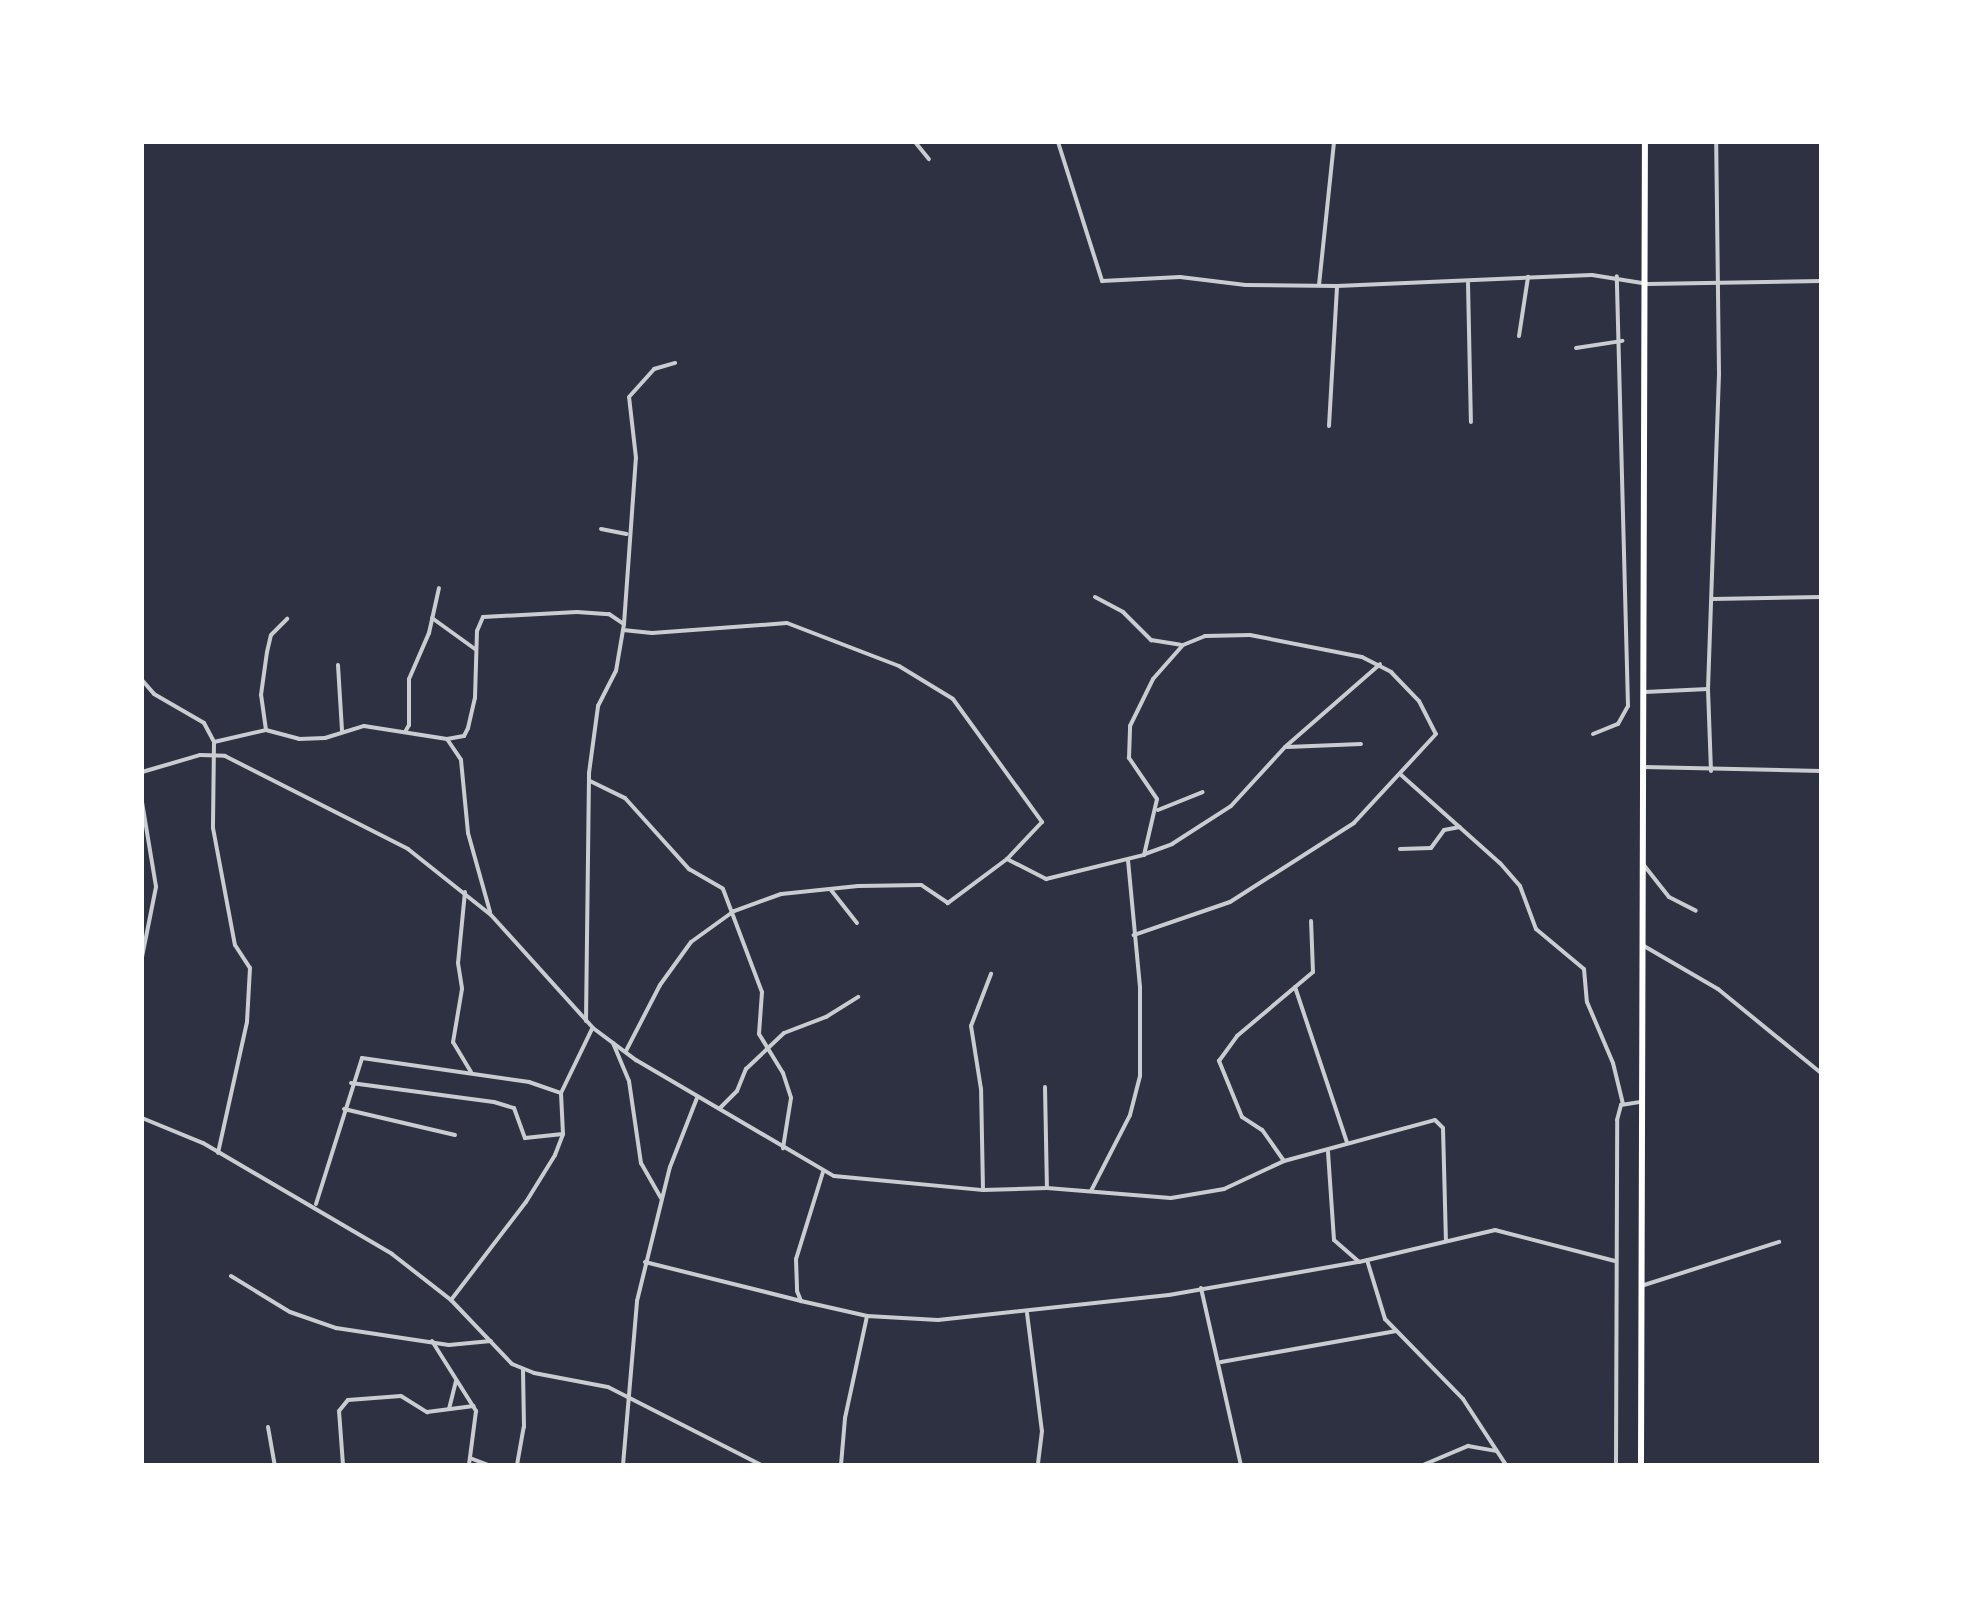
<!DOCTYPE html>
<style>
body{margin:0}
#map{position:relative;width:1963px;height:1607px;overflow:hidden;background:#2d3142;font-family:"IBM Plex Sans",sans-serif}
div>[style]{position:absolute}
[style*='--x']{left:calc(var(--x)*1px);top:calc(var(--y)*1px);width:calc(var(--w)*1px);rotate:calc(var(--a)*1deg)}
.minor>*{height:4px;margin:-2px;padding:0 2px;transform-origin:2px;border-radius:2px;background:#caccd0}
.trunk>*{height:6px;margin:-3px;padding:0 3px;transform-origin:3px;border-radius:3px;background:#fff}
span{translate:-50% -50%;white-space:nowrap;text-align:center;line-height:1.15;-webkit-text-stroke:7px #fff;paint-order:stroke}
.frame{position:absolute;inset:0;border:144px solid #fff;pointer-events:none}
</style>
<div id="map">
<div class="minor">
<div style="--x:915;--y:142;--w:22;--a:51"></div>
<div style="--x:1058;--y:142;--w:146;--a:72.4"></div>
<div style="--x:1102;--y:281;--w:78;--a:-2.9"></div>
<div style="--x:1180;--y:277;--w:66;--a:6.9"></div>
<div style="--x:1246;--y:285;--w:91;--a:0.6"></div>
<div style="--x:1337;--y:286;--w:255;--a:-2.5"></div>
<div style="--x:1592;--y:275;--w:57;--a:9.1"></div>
<div style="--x:1648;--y:284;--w:173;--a:-1"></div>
<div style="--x:1468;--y:283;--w:139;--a:88.8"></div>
<div style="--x:1319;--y:285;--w:144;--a:-84"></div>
<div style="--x:1519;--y:336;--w:60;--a:-81.3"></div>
<div style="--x:1576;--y:348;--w:47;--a:-8.7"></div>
<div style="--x:1329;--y:426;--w:140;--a:-86.7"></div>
<div style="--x:601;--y:529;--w:26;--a:11"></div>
<div style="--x:1095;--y:597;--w:32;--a:28"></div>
<div style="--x:1123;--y:612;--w:40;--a:45"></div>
<div style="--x:1151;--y:640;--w:30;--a:9"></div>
<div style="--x:1712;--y:599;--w:109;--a:-1.1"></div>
<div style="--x:432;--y:618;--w:53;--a:35.8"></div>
<div style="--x:623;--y:630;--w:29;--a:6"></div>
<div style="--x:652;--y:633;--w:135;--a:-4.2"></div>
<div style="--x:787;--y:623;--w:120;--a:21"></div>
<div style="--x:899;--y:666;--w:63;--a:31.4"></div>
<div style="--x:953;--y:699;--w:152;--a:54.1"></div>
<div style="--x:1042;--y:822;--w:51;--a:133.4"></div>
<div style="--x:1007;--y:859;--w:74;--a:143.3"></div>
<div style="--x:948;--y:903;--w:32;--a:-146"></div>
<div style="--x:921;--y:885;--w:63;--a:179.1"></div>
<div style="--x:858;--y:886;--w:77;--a:174.1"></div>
<div style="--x:781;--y:894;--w:50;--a:160.1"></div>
<div style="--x:734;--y:911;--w:53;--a:144.2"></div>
<div style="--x:691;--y:942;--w:53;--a:125.8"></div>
<div style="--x:660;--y:985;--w:74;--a:117.3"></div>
<div style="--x:338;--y:665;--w:66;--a:86.5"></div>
<div style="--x:142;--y:680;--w:18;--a:49"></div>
<div style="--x:154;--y:694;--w:58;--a:30.1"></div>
<div style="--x:204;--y:723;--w:21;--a:62"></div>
<div style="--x:214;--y:742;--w:86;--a:90.7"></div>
<div style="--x:213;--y:828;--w:119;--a:79.4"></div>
<div style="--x:235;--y:945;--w:27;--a:57"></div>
<div style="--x:250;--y:968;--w:54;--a:93.2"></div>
<div style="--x:247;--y:1022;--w:134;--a:102.5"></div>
<div style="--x:1645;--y:692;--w:63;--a:-2.7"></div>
<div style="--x:266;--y:730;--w:35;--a:-98"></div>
<div style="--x:261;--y:695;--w:43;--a:-82.1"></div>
<div style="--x:267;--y:652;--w:17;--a:-77"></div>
<div style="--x:271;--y:635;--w:23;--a:-45"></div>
<div style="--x:405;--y:732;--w:8;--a:-60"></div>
<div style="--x:409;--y:725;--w:46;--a:-90"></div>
<div style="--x:409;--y:679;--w:50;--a:-66.5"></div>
<div style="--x:429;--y:633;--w:46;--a:-77.5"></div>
<div style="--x:1593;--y:734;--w:27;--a:-22"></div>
<div style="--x:1618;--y:724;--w:21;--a:-61"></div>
<div style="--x:1628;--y:706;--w:430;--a:-91.5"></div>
<div style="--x:447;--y:739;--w:17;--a:-10"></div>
<div style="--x:464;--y:736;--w:9;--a:-63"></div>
<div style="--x:468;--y:728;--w:31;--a:-77"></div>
<div style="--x:475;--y:698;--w:67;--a:-88.3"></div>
<div style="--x:477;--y:631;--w:15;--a:-67"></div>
<div style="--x:483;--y:617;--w:94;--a:-3"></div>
<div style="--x:577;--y:612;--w:32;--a:4"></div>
<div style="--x:609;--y:614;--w:18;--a:34"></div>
<div style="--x:214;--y:742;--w:53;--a:-13"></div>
<div style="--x:266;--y:730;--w:34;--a:15"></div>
<div style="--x:299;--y:739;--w:26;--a:-2"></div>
<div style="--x:325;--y:738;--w:41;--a:-17.1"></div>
<div style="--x:364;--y:726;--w:84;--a:8.9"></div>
<div style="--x:447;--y:739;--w:25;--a:56"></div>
<div style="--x:461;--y:760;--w:73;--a:84.5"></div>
<div style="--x:468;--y:833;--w:82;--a:74.4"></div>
<div style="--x:1287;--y:747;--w:74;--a:-2.3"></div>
<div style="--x:1644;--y:767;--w:177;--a:1.3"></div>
<div style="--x:1711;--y:771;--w:82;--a:-92.1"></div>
<div style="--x:1708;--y:689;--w:315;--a:-88"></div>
<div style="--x:1719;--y:374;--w:232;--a:-90.7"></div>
<div style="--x:142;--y:772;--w:60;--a:-16.3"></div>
<div style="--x:200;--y:755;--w:25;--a:2"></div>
<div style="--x:225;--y:756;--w:205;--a:26.9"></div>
<div style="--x:408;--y:849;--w:106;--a:38.5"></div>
<div style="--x:491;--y:915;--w:152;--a:47.9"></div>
<div style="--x:593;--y:1028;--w:54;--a:36.7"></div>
<div style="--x:636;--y:1060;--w:229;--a:30.4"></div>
<div style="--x:834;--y:1176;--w:150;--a:5.4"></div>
<div style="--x:983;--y:1190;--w:64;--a:-1.8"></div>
<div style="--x:1047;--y:1188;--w:124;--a:4.6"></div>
<div style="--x:1171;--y:1198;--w:54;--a:-9.6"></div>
<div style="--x:1224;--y:1189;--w:66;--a:-25"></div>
<div style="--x:1284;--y:1161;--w:156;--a:-15.2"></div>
<div style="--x:1435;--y:1120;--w:11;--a:45"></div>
<div style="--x:1443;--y:1128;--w:112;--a:88.5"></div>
<div style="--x:1400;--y:774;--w:134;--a:41.7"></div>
<div style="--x:1500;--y:863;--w:30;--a:49"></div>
<div style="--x:1520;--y:886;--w:46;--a:69.6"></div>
<div style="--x:1536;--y:929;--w:62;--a:39.8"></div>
<div style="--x:1584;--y:969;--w:33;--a:85"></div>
<div style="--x:1587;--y:1002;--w:66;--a:66.9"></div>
<div style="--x:1613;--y:1063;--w:42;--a:76.3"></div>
<div style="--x:590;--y:781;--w:39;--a:26"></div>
<div style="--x:625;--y:798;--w:96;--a:48"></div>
<div style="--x:689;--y:869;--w:39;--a:30"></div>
<div style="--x:723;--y:889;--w:110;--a:69.3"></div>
<div style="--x:762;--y:992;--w:42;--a:94.1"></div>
<div style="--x:759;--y:1034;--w:46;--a:58.4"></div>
<div style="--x:783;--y:1073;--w:26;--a:72"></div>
<div style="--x:791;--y:1098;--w:51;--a:99.1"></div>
<div style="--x:142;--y:802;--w:86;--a:80.6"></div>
<div style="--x:156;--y:887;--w:71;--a:101.3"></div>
<div style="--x:1158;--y:810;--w:48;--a:-21.8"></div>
<div style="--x:1400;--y:849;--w:31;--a:-2"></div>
<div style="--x:1431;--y:848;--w:22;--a:-54"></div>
<div style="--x:1444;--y:830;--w:16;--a:-11"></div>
<div style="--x:1145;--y:854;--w:29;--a:-20"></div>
<div style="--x:1172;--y:844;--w:70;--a:-32.8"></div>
<div style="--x:1231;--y:806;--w:80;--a:-47.5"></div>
<div style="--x:1285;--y:747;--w:126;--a:-41.1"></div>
<div style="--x:1007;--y:859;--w:44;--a:27.1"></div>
<div style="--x:1046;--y:879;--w:101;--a:-13.8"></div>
<div style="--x:1144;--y:855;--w:57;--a:-76.9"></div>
<div style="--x:1157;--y:799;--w:50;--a:-124.3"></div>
<div style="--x:1129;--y:758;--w:32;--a:-88"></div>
<div style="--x:1130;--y:726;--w:52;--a:-63.9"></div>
<div style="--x:1153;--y:679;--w:45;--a:-48.6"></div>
<div style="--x:1183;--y:645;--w:24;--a:-22"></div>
<div style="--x:1205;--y:636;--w:45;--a:-1.3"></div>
<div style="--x:1250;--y:635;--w:114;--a:11.1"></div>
<div style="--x:1362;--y:657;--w:33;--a:27"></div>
<div style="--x:1391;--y:672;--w:40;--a:46"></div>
<div style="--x:1419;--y:701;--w:37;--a:63"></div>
<div style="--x:1436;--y:734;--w:121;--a:132.7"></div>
<div style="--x:1354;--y:823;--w:147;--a:147.5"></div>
<div style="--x:1230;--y:902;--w:102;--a:161"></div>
<div style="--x:1643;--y:864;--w:42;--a:51.8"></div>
<div style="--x:1669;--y:897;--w:30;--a:27"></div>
<div style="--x:831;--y:890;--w:42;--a:51.8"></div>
<div style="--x:465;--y:892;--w:71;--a:95.6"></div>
<div style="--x:458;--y:963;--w:26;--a:81"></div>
<div style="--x:462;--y:989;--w:54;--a:99.6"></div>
<div style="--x:453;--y:1042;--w:35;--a:59"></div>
<div style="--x:1644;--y:946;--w:86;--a:30.2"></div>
<div style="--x:1718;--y:989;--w:133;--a:39.2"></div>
<div style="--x:1295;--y:987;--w:163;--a:71.5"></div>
<div style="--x:586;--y:1021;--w:248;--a:-89.3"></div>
<div style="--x:589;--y:773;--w:68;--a:-82.3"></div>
<div style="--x:598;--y:706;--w:39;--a:-63"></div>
<div style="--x:616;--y:671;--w:48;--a:-80.3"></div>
<div style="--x:624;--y:624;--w:166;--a:-85.9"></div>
<div style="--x:636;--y:458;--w:61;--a:-96.5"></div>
<div style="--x:629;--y:397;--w:38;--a:-48"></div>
<div style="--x:654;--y:369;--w:22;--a:-16"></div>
<div style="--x:613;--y:1043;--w:41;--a:67.2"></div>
<div style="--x:629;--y:1081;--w:83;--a:81.7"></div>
<div style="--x:641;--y:1163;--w:40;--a:60.3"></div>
<div style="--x:351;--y:1083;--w:144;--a:7.6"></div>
<div style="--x:494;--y:1102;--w:21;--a:17"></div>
<div style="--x:514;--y:1108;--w:32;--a:70"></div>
<div style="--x:525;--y:1138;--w:38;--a:-6"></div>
<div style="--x:1045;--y:1087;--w:101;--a:88.9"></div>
<div style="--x:720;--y:1108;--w:24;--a:-45"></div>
<div style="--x:737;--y:1091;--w:24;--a:-68"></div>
<div style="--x:746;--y:1069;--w:52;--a:-43.5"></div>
<div style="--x:784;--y:1033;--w:45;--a:-20.9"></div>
<div style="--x:826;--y:1017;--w:38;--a:-32"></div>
<div style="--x:344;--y:1109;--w:114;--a:13.2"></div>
<div style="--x:142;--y:1118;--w:66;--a:22.3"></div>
<div style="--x:203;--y:1143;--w:219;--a:30.4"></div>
<div style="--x:392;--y:1254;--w:75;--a:37.9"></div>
<div style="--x:451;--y:1300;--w:88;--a:46.4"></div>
<div style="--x:512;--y:1364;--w:24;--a:22"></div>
<div style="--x:534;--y:1373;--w:75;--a:10.7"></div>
<div style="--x:608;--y:1387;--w:172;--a:27"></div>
<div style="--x:1328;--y:1152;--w:88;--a:86.1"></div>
<div style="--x:1334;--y:1240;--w:33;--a:41"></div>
<div style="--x:1284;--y:1161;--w:38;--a:-125"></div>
<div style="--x:1262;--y:1130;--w:24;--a:-147"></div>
<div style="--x:1242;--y:1117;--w:61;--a:-112.3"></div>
<div style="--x:1219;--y:1061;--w:31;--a:-54"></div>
<div style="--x:1237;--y:1036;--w:99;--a:-40.1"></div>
<div style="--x:1313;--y:972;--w:51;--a:-92.2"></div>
<div style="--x:823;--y:1172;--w:91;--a:107.2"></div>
<div style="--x:796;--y:1259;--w:32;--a:88"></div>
<div style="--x:797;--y:1291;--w:11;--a:68"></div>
<div style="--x:801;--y:1301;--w:68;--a:12.8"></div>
<div style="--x:867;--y:1316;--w:71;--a:3.2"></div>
<div style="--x:938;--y:1320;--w:232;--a:-6.2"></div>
<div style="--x:1169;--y:1295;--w:193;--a:-9.9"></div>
<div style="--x:1359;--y:1262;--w:140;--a:-13.2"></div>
<div style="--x:1495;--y:1230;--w:124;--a:14.5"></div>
<div style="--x:983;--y:1190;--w:101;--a:-91.1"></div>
<div style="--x:981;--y:1089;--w:64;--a:-99"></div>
<div style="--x:971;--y:1026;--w:56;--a:-69"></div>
<div style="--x:1091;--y:1191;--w:85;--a:-62.8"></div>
<div style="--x:1130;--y:1115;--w:40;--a:-75.6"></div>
<div style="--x:1140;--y:1076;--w:89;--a:-90"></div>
<div style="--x:1140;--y:987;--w:127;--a:-95.4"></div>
<div style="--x:316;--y:1204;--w:153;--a:-72.5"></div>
<div style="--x:362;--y:1058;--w:169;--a:8.2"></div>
<div style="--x:529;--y:1082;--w:34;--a:19"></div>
<div style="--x:1367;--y:1260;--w:62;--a:73"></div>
<div style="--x:1385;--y:1319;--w:112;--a:45.7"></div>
<div style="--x:1463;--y:1399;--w:79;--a:56.9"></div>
<div style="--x:645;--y:1262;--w:161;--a:14"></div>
<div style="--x:231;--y:1276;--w:69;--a:31.4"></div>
<div style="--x:290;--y:1312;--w:49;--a:19.2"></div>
<div style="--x:336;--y:1328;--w:114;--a:8.6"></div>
<div style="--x:449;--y:1345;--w:42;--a:-5.4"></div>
<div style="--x:1641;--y:1286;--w:145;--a:-17.7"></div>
<div style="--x:1201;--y:1288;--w:181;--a:77.3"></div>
<div style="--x:451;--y:1300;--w:123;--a:-52.6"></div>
<div style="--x:526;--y:1202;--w:55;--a:-58.3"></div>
<div style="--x:555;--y:1155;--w:22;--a:-69"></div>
<div style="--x:563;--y:1134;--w:41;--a:-92.8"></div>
<div style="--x:561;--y:1093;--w:71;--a:-64.2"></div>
<div style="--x:1027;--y:1313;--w:119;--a:82.8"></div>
<div style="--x:1042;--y:1431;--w:34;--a:97"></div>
<div style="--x:432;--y:1341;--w:83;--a:57.8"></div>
<div style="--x:476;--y:1411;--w:54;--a:97.4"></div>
<div style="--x:1221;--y:1362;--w:178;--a:-10"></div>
<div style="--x:449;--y:1409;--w:29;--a:-76"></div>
<div style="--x:268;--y:1427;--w:39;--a:80"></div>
<div style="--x:470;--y:1458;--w:19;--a:21"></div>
<div style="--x:343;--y:1465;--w:54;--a:-94.2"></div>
<div style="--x:339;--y:1411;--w:14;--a:-51"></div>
<div style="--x:348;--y:1400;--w:53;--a:-4.3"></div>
<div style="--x:401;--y:1396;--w:31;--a:32"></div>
<div style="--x:427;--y:1412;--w:47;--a:-7.3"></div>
<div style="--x:517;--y:1465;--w:39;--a:-80"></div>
<div style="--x:524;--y:1427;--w:57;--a:-91"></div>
<div style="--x:623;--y:1465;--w:165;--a:-85.1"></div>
<div style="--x:637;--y:1301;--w:138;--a:-76.2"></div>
<div style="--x:670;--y:1167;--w:74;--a:-68.6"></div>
<div style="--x:841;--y:1465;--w:47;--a:-85.1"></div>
<div style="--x:845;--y:1418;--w:104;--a:-77.8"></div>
<div style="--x:1423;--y:1465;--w:49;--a:-22.9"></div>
<div style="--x:1468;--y:1446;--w:28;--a:10"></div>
<div style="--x:1616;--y:1465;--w:345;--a:-89.8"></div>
<div style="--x:1617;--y:1120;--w:16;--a:-75"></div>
<div style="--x:1621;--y:1105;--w:20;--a:-9"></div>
</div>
<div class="trunk">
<div style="--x:1641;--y:1465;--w:1323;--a:-89.83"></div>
</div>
<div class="frame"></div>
</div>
